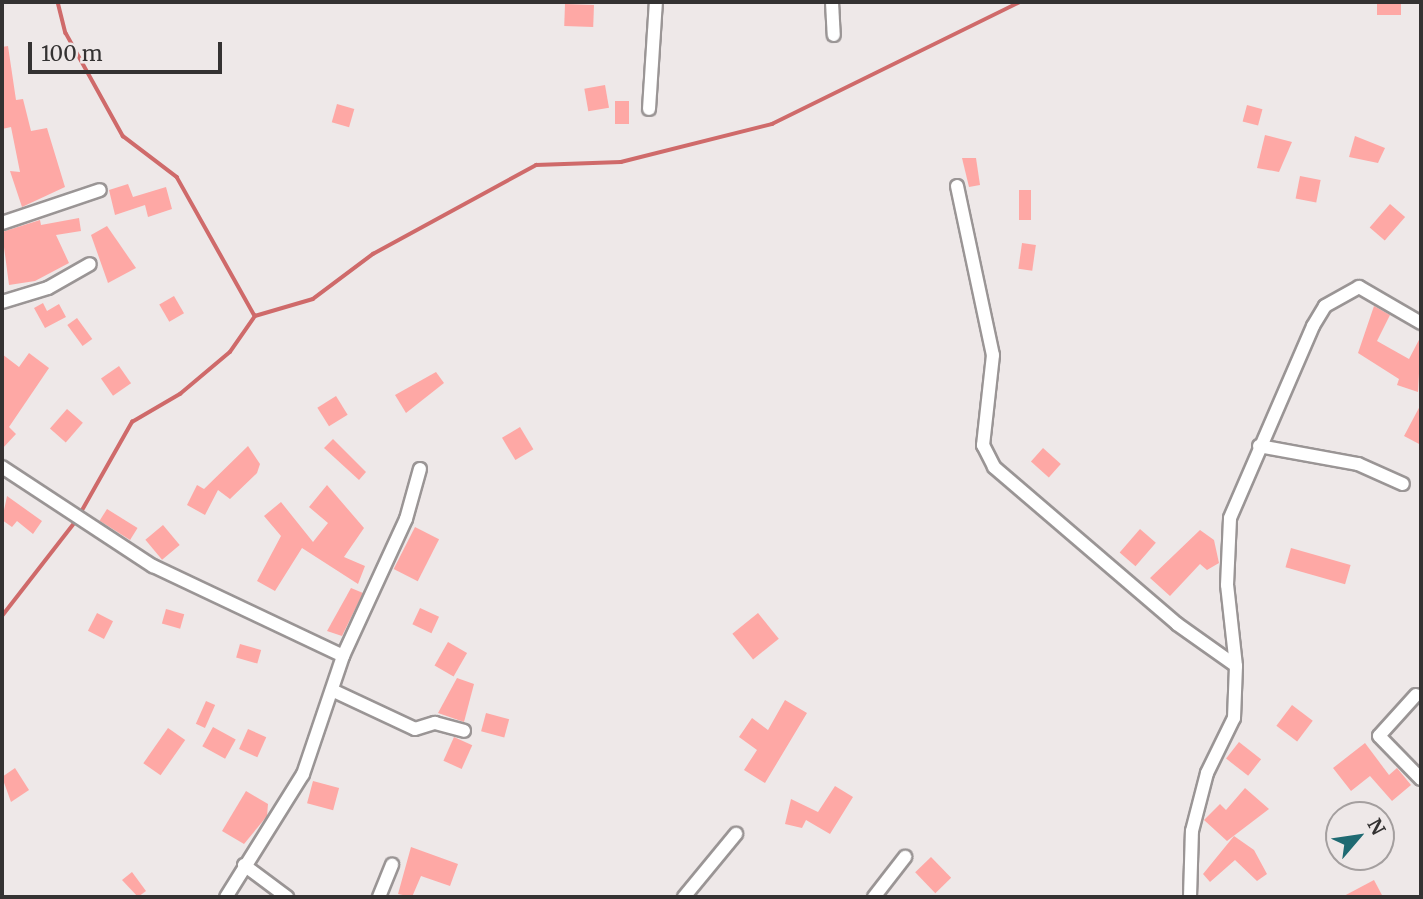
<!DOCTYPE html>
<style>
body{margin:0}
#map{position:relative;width:1423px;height:899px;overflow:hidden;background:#eee8e8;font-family:Merriweather,serif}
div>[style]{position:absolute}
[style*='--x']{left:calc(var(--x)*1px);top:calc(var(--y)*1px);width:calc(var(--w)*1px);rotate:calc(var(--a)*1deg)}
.stream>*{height:3.5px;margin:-1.75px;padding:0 1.75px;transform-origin:1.75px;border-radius:1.75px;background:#cf6a6a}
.building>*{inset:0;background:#fea8a5;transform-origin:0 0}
.roads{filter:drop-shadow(2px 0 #9a9595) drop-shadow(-2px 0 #9a9595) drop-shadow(0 2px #9a9595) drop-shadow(0 -2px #9a9595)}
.street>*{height:12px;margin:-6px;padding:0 6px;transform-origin:6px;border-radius:6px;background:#fff}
span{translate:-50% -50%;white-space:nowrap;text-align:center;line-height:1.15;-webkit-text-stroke:6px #eee8e8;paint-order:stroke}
.frame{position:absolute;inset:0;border:4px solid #343232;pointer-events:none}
.north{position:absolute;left:1325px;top:801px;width:70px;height:70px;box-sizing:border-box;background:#eee8e8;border:2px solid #a49f9f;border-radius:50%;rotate:61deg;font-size:19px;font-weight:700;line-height:28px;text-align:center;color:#343232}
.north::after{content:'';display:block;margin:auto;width:24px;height:32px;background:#1f6a72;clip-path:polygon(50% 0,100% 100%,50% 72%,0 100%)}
.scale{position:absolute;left:28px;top:42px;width:194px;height:32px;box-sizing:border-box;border:4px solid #343232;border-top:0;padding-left:9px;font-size:21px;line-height:24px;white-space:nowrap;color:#343232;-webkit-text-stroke:5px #eee8e8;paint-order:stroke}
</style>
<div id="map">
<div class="stream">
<div style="--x:58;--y:2;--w:32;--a:76"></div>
<div style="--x:66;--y:33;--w:118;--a:61"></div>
<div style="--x:123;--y:136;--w:68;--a:37.2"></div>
<div style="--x:177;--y:177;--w:159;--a:60.7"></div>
<div style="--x:2;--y:616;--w:120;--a:-52.1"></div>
<div style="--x:76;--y:521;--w:114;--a:-60.5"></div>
<div style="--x:132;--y:422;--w:56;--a:-30.3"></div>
<div style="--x:180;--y:394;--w:65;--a:-40"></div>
<div style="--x:230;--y:352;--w:44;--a:-55.2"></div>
<div style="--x:255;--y:316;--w:60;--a:-16.3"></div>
<div style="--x:313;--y:299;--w:75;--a:-36.9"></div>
<div style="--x:373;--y:254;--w:186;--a:-28.6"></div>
<div style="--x:536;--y:165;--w:85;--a:-2"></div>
<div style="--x:621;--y:162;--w:156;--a:-14.1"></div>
<div style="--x:772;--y:124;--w:276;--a:-26.2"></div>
</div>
<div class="building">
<div style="left:1377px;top:2px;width:24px;height:13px"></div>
<div style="left:565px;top:4px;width:29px;height:22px;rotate:2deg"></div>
<div style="clip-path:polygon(8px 46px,16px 100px,23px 99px,31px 131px,47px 128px,65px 187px,22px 207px,10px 171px,20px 172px,11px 127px,2px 129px,2px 47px)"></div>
<div style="left:605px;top:85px;width:23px;height:21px;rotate:80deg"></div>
<div style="left:615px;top:101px;width:14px;height:23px"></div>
<div style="left:337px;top:104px;width:18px;height:19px;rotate:16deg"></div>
<div style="left:1247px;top:105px;width:16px;height:17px;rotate:15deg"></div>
<div style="clip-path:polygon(1265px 135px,1292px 142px,1279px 172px,1257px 168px)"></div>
<div style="clip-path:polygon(1355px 136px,1385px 148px,1378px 163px,1349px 157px)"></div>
<div style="clip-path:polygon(962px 158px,976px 158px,980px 185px,969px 187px)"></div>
<div style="left:1300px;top:176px;width:21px;height:23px;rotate:11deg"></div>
<div style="clip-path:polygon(128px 184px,133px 197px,166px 187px,172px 209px,148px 217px,145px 205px,115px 215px,109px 190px)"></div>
<div style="left:1019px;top:190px;width:12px;height:30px"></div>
<div style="left:1390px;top:204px;width:20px;height:31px;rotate:41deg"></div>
<div style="clip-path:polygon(79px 218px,81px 231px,56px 235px,69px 263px,35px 281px,9px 285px,2px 232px,40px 220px,41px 225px)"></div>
<div style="clip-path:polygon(107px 226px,136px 268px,108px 283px,91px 235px)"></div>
<div style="left:1022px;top:243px;width:14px;height:26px;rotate:8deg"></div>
<div style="left:174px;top:296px;width:20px;height:17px;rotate:60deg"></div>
<div style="clip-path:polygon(43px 303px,47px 311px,59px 304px,66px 317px,45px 328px,34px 308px)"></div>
<div style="clip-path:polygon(1374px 306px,1390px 315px,1377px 341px,1409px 359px,1421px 336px,1418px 392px,1397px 385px,1399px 379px,1358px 353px)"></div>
<div style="left:77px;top:318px;width:26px;height:12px;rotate:54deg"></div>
<div style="clip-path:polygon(29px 353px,49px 368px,9px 427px,16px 434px,2px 449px,2px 354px,19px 367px)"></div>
<div style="left:119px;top:366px;width:21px;height:22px;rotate:55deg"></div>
<div style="clip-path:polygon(436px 372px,444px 383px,406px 413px,395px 395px)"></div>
<div style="left:336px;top:396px;width:22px;height:22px;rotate:58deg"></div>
<div style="clip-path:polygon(1421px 404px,1421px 445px,1404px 436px)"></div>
<div style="left:67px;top:409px;width:21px;height:26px;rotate:41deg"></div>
<div style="left:520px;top:427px;width:26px;height:21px;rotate:59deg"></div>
<div style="clip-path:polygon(333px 439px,366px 472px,359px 480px,324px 448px)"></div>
<div style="clip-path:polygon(248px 446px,260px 464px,257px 473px,230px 499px,218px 490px,205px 515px,187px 505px,197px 485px,204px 489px)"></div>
<div style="left:1043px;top:448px;width:24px;height:18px;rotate:42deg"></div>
<div style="clip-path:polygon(327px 485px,364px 528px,344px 557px,365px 566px,358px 584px,302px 548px,275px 591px,257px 581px,281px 536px,264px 516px,281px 502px,313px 542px,328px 523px,309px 507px)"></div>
<div style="clip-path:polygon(7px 496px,42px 521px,33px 534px,17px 521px,12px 527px,2px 520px)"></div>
<div style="left:107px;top:509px;width:36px;height:14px;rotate:32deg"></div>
<div style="left:163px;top:525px;width:26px;height:23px;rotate:50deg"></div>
<div style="left:415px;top:527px;width:27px;height:47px;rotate:27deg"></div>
<div style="left:1140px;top:529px;width:21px;height:31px;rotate:41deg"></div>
<div style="clip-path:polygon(1200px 530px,1214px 540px,1219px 563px,1207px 570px,1200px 564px,1170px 596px,1150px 578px)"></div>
<div style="left:1291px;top:548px;width:62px;height:20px;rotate:16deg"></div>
<div style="clip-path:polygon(351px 588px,363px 593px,342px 636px,327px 631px)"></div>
<div style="left:420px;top:608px;width:21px;height:18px;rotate:25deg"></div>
<div style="left:166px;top:609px;width:19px;height:15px;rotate:16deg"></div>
<div style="left:97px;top:613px;width:18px;height:20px;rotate:27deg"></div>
<div style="left:758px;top:613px;width:33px;height:33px;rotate:51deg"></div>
<div style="left:448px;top:642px;width:22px;height:27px;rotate:30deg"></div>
<div style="left:240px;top:644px;width:22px;height:14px;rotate:16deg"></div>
<div style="clip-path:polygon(457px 678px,474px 684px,464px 722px,438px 713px)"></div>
<div style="clip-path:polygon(785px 700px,807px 713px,765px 783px,744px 770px,757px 750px,739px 737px,752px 718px,768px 730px)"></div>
<div style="left:206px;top:701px;width:10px;height:25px;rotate:24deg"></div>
<div style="left:1292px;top:705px;width:26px;height:26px;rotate:37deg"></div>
<div style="left:486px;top:713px;width:24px;height:19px;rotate:15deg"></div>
<div style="left:213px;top:727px;width:26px;height:22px;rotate:29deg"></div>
<div style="left:168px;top:728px;width:21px;height:43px;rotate:35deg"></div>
<div style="left:248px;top:729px;width:20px;height:22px;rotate:24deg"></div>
<div style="left:454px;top:737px;width:20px;height:26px;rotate:24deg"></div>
<div style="left:1239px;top:742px;width:28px;height:21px;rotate:38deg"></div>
<div style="clip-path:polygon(1365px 743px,1389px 775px,1397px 768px,1411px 785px,1392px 801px,1370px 776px,1351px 791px,1333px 768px)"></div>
<div style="clip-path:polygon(15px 768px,29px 790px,11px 802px,2px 777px)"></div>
<div style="left:313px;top:781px;width:27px;height:23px;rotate:15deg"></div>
<div style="clip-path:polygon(835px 786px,853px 797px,830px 834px,806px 820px,802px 828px,785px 824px,791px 799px,818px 812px)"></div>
<div style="clip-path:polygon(1245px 788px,1269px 809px,1227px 841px,1204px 820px,1220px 804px,1226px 810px)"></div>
<div style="clip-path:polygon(246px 791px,268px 804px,267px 816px,244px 844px,222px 831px)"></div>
<div style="clip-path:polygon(1234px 836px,1254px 850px,1267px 874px,1257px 881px,1235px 860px,1210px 882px,1203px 874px)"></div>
<div style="clip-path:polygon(411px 847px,458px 864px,450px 886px,421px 876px,412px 897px,398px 894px)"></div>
<div style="left:931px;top:857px;width:29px;height:22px;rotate:46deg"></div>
<div style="clip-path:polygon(132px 872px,146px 891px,138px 897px,122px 880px)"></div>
<div style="clip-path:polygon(1374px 880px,1383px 897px,1342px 897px)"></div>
</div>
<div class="roads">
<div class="street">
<div style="--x:832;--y:2;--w:33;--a:87"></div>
<div style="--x:649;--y:109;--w:107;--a:-86.3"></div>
<div style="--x:957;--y:186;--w:173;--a:78"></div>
<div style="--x:993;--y:355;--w:91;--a:96.3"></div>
<div style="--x:983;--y:445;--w:25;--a:63"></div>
<div style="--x:994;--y:467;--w:241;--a:40.6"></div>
<div style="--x:1177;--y:624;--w:72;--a:35.4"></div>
<div style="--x:1236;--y:666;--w:81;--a:-96.3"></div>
<div style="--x:1227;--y:585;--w:67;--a:-87.4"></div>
<div style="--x:1230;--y:518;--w:209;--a:-66.6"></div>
<div style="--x:1313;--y:326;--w:23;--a:-59"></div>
<div style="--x:1325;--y:306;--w:39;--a:-29"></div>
<div style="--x:1359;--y:287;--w:72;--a:30.1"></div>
<div style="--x:2;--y:223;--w:103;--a:-18.6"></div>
<div style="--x:2;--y:302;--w:48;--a:-16.9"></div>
<div style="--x:48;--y:288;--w:48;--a:-29.7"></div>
<div style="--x:1259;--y:446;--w:101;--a:10.3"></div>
<div style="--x:1358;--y:464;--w:49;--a:24"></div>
<div style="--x:2;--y:467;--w:181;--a:33.3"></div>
<div style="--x:153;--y:566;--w:210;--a:25.3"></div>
<div style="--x:343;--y:656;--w:125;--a:108.7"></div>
<div style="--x:303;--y:774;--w:145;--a:122"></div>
<div style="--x:343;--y:656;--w:151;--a:-65.3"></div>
<div style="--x:406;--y:519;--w:52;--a:-74.4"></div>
<div style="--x:334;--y:691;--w:89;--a:25.1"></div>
<div style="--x:415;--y:729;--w:21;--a:-17"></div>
<div style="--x:435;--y:723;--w:30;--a:15"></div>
<div style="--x:1416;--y:695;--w:55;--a:132.1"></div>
<div style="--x:1379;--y:736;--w:60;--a:45.7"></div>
<div style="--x:244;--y:865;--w:54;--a:36.7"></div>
<div style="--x:379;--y:897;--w:35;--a:-68"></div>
<div style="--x:684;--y:897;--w:82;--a:-50.5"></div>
<div style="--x:874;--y:897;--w:51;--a:-52.2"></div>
<div style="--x:1190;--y:897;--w:66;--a:-88.3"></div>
<div style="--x:1192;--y:831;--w:60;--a:-75.5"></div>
<div style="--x:1207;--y:773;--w:61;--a:-63.9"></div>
<div style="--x:1234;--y:718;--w:52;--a:-87.8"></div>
</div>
</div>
<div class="frame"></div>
<div class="north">N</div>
<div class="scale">100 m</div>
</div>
